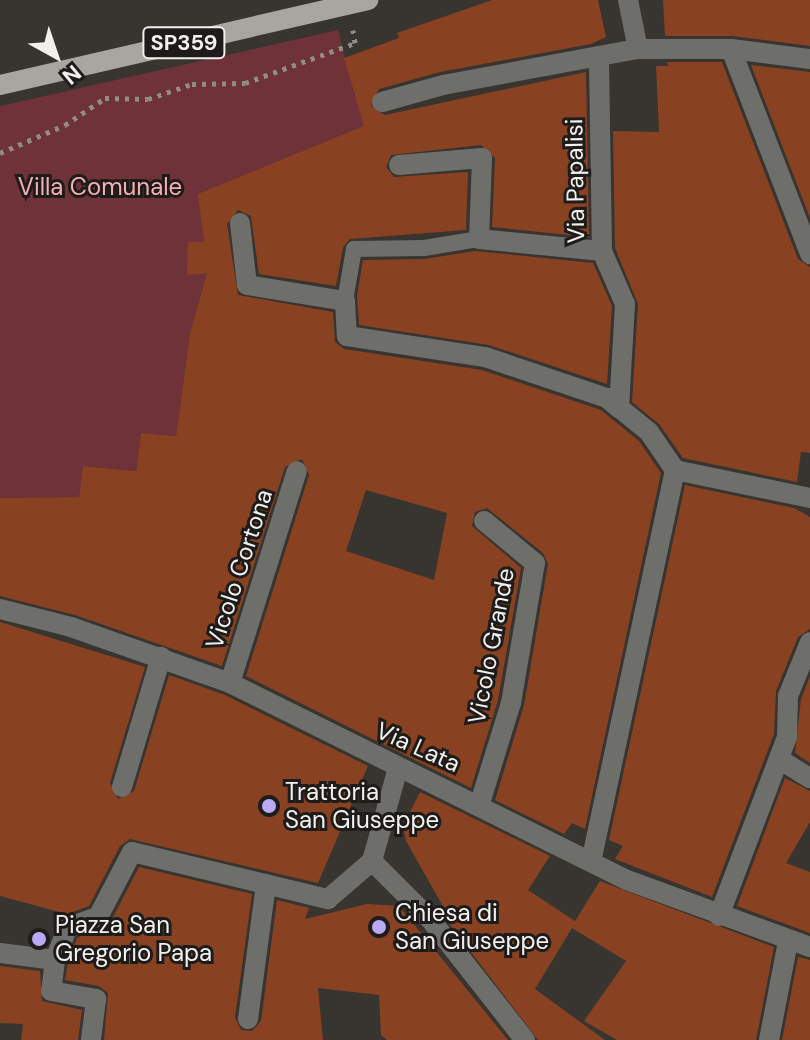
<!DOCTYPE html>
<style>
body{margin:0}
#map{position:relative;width:810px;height:1040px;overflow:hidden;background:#38342f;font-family:"DM Sans",sans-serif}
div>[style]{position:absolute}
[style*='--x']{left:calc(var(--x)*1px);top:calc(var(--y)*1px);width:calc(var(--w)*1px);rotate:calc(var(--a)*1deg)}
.green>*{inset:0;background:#6f3238}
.building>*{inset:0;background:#884222}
.path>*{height:5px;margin-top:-2.5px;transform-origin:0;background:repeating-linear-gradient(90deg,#908d89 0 4px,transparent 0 10px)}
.service>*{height:16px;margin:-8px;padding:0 8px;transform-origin:8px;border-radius:8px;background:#6e6e6b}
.pedestrian>*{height:20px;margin:-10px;padding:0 10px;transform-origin:10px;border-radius:10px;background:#6e6e6b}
.minor>*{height:20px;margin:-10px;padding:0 10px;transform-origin:10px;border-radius:10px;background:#6e6e6b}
.primary>*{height:20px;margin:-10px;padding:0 10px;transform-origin:10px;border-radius:10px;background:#a7a6a0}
.dots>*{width:22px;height:22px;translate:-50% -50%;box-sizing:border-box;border:4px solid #1e1c1a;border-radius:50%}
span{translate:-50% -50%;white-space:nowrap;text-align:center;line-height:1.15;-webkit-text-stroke:6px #1e1c1a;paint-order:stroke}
.shield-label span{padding:2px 6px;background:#1e1c1a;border:2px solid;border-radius:6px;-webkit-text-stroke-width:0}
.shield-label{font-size:22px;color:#f2f0ed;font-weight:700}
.street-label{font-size:24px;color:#f2f0ed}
.park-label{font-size:24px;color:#f5afb3}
.poi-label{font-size:24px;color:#f2f0ed}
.left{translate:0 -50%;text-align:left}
.north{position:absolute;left:16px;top:16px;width:80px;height:80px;-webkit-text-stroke:6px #1e1c1a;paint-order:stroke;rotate:140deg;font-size:22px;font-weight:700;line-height:32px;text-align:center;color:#f2f0ed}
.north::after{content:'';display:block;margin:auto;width:28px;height:36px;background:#f2f0ed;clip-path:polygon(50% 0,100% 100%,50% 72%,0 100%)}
</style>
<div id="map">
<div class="green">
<div style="clip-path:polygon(338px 30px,355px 96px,374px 86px,382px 119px,199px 194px,204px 242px,188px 242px,207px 273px,190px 333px,176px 436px,141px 433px,136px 471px,83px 466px,79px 497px,0 498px,0 106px)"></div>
</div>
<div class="building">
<div style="clip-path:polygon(evenodd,492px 0,598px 0,606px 37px,591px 44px,440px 72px,379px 89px,370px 106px,385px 115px,586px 72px,589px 237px,492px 227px,495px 158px,481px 145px,391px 155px,386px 167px,394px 177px,468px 172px,466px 230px,350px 239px,343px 247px,336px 286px,259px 274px,251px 216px,238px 210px,227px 224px,238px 295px,333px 312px,335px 342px,344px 349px,482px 370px,601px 410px,639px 441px,661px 473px,585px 829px,572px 823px,564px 834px,495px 800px,524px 705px,548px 564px,543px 553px,487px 508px,475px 512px,472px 526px,521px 568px,498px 700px,471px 788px,246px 676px,309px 475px,302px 459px,285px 467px,222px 666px,75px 615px,0 596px,0 498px,79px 497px,83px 466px,136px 471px,141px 433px,176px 436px,190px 333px,207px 273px,187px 275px,188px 242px,204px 242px,198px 194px,364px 126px,344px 58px,399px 38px,397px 33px,492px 0,366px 490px,447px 513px,434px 580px,346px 551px,366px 490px)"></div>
<div style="clip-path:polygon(663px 0,810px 0,810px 46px,732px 36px,665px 36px)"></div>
<div style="clip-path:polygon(667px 62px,722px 62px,798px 259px,810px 267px,810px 453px,801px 452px,797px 482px,683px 458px,659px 424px,632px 402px,638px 304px,615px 248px,613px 131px,659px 132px,656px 66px,668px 66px)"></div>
<div style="clip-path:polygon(751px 65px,810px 72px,810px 218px)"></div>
<div style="clip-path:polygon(475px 251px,593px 263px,612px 306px,607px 384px,489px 345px,359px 325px,357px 296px,363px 260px,424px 259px)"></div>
<div style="clip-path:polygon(685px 485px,794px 508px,810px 517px,810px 629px,798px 637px,776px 691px,774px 734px,712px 897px,615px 859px,623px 846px,609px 840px)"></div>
<div style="clip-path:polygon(0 622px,145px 667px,110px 783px,118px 799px,134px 791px,169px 675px,225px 695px,368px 766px,318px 883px,130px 839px,120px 846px,89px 906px,67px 914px,0 896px)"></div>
<div style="clip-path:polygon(810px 676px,810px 763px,795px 753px,801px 699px)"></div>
<div style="clip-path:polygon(785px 778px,810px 791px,810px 822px,786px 863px,810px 872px,810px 933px,737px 906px)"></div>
<div style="clip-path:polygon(420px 792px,550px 856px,528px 890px,575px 921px,600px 881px,774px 947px,756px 1040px,617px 1040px,584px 1021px,626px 961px,572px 928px,535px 989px,605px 1040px,538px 1040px,438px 909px,445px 910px,406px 841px,403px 826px)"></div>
<div style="clip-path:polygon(139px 867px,252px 894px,235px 1017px,241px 1030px,252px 1031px,261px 1021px,277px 900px,309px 908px,305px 919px,367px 904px,399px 906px,508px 1040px,387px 1040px,381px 1035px,379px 995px,318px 988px,323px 1040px,104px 1040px,108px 993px,99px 986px,65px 980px,68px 963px,77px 938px,110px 923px)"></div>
<div style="clip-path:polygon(798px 957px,810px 960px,810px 1040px,782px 1040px)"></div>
<div style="clip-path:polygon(0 966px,40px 971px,42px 1001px,82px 1010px,78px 1040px,21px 1040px,23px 1024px,0 1023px)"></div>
</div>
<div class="path">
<div style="--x:0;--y:153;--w:71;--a:-23.3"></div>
<div style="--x:65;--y:125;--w:48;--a:-34"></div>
<div style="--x:105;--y:98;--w:43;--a:1.3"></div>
<div style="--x:148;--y:99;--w:46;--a:-18.8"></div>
<div style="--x:192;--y:84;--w:53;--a:-1.1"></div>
<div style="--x:245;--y:83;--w:117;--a:-20"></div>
<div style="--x:355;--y:43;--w:13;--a:-99"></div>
</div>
<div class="service">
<div style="--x:345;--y:301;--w:53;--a:-80.2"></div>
<div style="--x:354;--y:249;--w:70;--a:-0.8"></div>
<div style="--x:424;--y:248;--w:56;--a:-9.3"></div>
</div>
<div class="pedestrian">
<div style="--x:719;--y:916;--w:191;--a:-69.2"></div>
<div style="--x:787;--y:737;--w:41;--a:-88.6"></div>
<div style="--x:788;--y:696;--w:58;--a:-67.8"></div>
</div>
<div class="minor">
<div style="--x:628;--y:0;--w:50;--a:78.5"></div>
<div style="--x:731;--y:49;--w:220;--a:68.9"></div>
<div style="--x:382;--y:102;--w:63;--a:-15.6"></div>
<div style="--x:443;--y:85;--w:198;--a:-10.5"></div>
<div style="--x:638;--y:49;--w:93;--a:0"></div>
<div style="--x:731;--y:49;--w:80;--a:7.2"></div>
<div style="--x:399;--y:165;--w:83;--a:-4.8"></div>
<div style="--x:482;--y:158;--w:81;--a:92.1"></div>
<div style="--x:479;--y:239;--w:124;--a:5.6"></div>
<div style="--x:240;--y:223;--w:62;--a:83.6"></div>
<div style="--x:247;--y:285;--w:99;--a:9.3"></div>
<div style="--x:345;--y:301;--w:35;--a:87"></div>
<div style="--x:347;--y:336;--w:140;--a:8.7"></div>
<div style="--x:485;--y:357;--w:129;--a:18.6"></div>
<div style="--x:607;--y:398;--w:16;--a:40"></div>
<div style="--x:675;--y:470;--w:138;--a:11.7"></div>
<div style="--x:0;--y:609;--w:73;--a:14.2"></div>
<div style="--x:71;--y:627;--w:169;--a:19.4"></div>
<div style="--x:230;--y:683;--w:443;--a:26.4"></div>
<div style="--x:627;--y:880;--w:195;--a:20.1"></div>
<div style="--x:230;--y:683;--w:222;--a:-72.5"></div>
<div style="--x:779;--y:759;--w:36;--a:32"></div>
<div style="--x:398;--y:768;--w:97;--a:105.6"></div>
<div style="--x:372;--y:861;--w:82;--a:45"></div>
<div style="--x:430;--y:919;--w:154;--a:51.9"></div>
<div style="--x:122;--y:787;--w:136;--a:-73.3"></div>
<div style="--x:480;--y:803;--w:105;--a:-72.8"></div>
<div style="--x:511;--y:703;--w:142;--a:-80.3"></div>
<div style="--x:535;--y:563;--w:66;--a:-140.5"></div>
<div style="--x:591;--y:862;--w:401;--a:-77.9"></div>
<div style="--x:675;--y:470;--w:46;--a:-124.4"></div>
<div style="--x:649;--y:432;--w:38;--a:-141"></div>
<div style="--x:619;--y:408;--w:104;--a:-86.7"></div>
<div style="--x:625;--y:304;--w:58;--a:-113.5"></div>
<div style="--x:602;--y:251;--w:195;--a:-90.9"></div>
<div style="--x:0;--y:953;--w:55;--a:7.3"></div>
<div style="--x:55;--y:960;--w:34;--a:-69"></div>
<div style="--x:67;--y:928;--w:33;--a:-20"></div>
<div style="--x:98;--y:917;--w:73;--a:-62.4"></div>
<div style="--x:132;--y:852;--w:202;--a:13.5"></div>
<div style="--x:328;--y:899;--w:58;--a:-40.8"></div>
<div style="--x:55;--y:960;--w:31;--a:97"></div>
<div style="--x:51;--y:991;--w:46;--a:10.1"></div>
<div style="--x:96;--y:999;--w:41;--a:97"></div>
<div style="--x:248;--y:1019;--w:136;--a:-82.4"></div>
<div style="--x:769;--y:1040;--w:101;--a:-79.1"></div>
</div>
<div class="primary">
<div style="--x:0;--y:85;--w:378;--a:-13"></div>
</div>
<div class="dots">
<div style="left:269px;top:806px;background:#baaaf6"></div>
<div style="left:379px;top:927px;background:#baaaf6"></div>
<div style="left:39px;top:939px;background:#baaaf6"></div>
</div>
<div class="shield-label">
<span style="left:184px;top:43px">SP359</span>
</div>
<div class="street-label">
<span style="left:575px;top:181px;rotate:-91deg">Via Papalisi</span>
<span style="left:239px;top:569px;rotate:-72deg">Vicolo Cortona</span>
<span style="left:491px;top:646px;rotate:-79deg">Vicolo Grande</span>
<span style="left:418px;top:747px;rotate:24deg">Via Lata</span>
</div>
<div class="park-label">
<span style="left:100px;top:187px">Villa Comunale</span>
</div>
<div class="poi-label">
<span class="left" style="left:285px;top:806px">Trattoria<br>San Giuseppe</span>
<span class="left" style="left:395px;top:927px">Chiesa di<br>San Giuseppe</span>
<span class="left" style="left:55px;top:939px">Piazza San<br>Gregorio Papa</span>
</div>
<div class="north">N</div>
</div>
